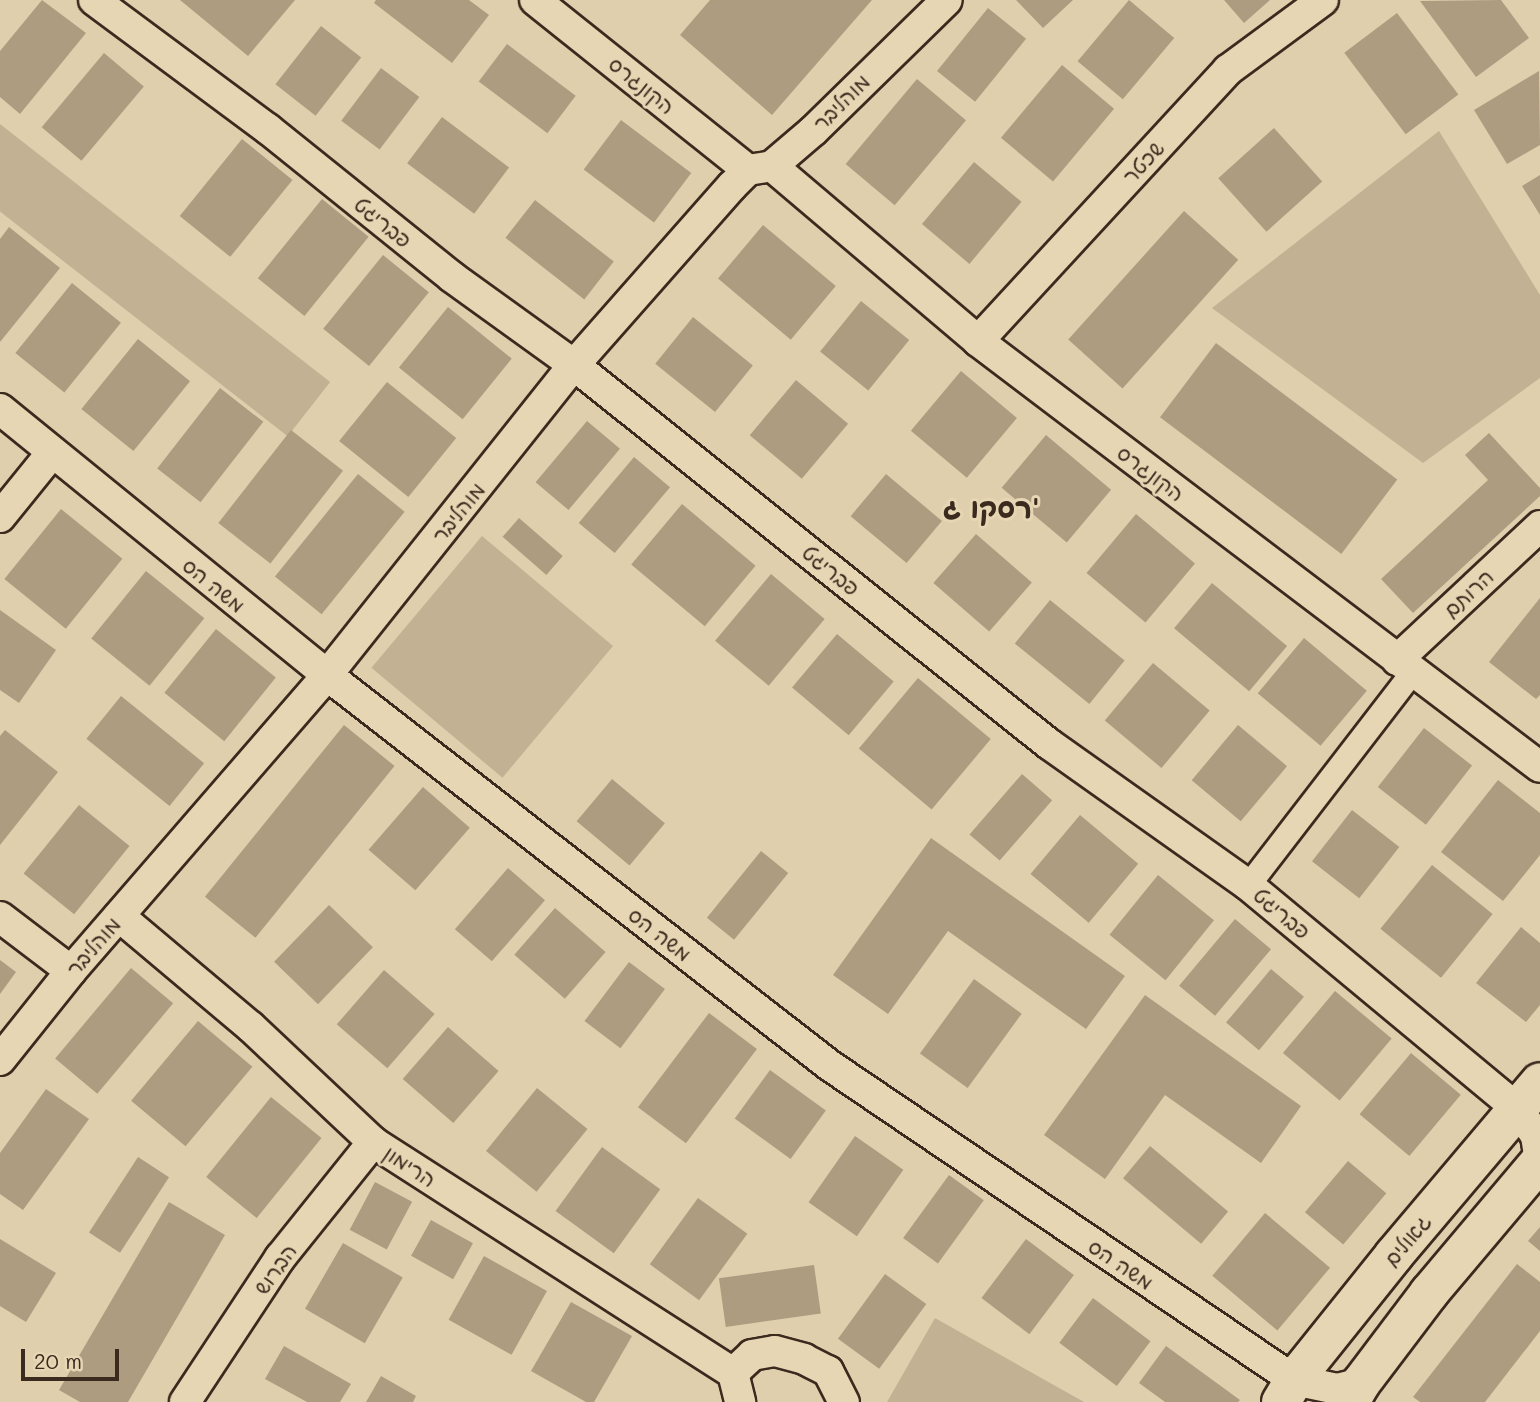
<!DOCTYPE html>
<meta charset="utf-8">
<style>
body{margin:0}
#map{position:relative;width:1540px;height:1402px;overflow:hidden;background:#e0cfad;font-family:Mali,"Playpen Sans Hebrew",sans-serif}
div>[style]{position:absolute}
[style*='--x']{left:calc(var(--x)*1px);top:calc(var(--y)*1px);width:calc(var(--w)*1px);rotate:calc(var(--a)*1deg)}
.green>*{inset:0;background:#c2b193;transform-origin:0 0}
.building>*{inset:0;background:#ad9c80;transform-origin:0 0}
.roads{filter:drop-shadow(2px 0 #3b2a1e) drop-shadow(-2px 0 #3b2a1e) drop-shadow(0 2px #3b2a1e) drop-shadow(0 -2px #3b2a1e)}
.pedestrian>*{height:23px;margin:-11.5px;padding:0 11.5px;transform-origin:11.5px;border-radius:11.5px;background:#e7d6b3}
.minor>*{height:30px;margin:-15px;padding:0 15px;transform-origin:15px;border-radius:15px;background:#e7d6b3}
.tertiary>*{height:38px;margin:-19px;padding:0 19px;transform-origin:19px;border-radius:19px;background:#e7d6b3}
span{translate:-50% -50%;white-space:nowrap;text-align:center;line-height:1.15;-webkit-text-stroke:6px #e7d6b3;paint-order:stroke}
.street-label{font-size:21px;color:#3b2a1e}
.district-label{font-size:28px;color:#3b2a1e;font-weight:700}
.scale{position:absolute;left:21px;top:1349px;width:98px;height:32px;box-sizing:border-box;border:4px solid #3b2a1e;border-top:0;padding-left:9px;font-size:21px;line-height:24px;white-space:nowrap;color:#3b2a1e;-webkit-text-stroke:5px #e7d6b3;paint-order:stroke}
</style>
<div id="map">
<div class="green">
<div style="left:0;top:124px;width:419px;height:69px;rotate:38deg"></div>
<div style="clip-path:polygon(1439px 131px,1540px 295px,1540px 378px,1423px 463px,1212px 308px)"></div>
<div style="left:482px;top:536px;width:171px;height:172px;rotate:40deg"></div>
<div style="clip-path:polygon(935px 1318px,1084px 1402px,887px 1402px)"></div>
</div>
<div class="building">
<div style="clip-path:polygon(42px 0,86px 33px,20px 114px,0 97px,0 51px)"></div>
<div style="clip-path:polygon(180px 0,295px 0,248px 56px)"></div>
<div style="clip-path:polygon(376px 0,469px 0,489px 15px,452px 63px,374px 3px)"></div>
<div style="clip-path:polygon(710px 0,872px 0,772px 115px,680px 35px)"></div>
<div style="clip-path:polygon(1016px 0,1073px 0,1043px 28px)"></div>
<div style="left:1129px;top:0;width:59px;height:80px;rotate:40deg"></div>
<div style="clip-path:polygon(1224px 0,1270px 0,1244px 23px)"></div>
<div style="clip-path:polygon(1501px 0,1529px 38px,1476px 77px,1420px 1px)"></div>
<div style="left:988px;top:8px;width:49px;height:81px;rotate:39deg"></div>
<div style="left:1397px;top:13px;width:102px;height:66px;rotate:53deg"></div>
<div style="left:321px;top:26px;width:51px;height:74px;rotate:38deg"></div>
<div style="left:507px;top:44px;width:86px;height:47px;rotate:37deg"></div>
<div style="left:104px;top:53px;width:52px;height:97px;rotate:40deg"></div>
<div style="left:1062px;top:65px;width:68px;height:95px;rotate:40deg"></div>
<div style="left:381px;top:68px;width:48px;height:66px;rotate:37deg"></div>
<div style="clip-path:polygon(1539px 71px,1540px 145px,1507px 164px,1474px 110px)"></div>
<div style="left:917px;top:79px;width:64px;height:111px;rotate:40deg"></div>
<div style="left:442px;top:117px;width:84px;height:58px;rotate:37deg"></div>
<div style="left:621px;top:120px;width:88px;height:62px;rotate:37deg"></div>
<div style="left:1274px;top:128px;width:72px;height:75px;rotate:48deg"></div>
<div style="left:242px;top:139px;width:65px;height:99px;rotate:39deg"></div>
<div style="left:974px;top:162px;width:62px;height:81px;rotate:40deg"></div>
<div style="clip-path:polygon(1540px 175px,1540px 215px,1522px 186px)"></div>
<div style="left:322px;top:199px;width:60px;height:102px;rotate:39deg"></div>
<div style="left:535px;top:200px;width:100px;height:48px;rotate:38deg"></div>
<div style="left:1184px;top:211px;width:73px;height:173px;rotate:42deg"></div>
<div style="left:763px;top:225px;width:95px;height:70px;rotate:40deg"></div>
<div style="clip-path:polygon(9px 227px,60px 268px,0 342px,0 239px)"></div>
<div style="left:383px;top:255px;width:59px;height:95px;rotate:39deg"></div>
<div style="left:72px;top:283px;width:63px;height:90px;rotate:39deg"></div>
<div style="left:861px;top:301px;width:62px;height:65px;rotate:39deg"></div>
<div style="left:448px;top:307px;width:82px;height:78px;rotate:39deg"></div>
<div style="left:693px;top:317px;width:77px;height:60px;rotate:39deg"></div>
<div style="left:138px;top:339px;width:67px;height:90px;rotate:39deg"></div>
<div style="left:1216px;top:343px;width:227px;height:93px;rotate:37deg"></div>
<div style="left:961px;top:371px;width:73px;height:78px;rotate:40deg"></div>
<div style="left:796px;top:380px;width:68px;height:72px;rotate:40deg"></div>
<div style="left:387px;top:382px;width:89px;height:76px;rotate:39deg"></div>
<div style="left:220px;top:388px;width:55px;height:102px;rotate:38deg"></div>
<div style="left:587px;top:421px;width:43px;height:80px;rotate:40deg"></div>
<div style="left:291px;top:430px;width:66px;height:118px;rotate:38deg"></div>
<div style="clip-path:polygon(1489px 433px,1540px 488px,1540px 496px,1413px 613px,1381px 579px,1488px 480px,1465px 455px)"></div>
<div style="left:1046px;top:435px;width:85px;height:69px;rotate:40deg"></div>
<div style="left:634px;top:457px;width:47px;height:86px;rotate:40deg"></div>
<div style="left:358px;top:474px;width:60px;height:132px;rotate:39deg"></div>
<div style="left:886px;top:474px;width:73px;height:55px;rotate:40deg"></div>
<div style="left:682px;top:504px;width:96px;height:79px;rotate:40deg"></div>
<div style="left:61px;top:509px;width:79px;height:90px;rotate:39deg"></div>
<div style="left:1136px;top:514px;width:77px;height:77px;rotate:40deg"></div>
<div style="left:519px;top:518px;width:58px;height:25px;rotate:41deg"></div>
<div style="left:976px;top:534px;width:74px;height:65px;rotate:41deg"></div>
<div style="left:146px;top:571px;width:75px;height:87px;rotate:39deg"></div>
<div style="left:771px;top:574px;width:70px;height:87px;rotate:40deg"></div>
<div style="left:1212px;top:583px;width:98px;height:59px;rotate:40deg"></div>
<div style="clip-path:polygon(1540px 598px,1540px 695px,1536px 699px,1489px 662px)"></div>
<div style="left:1050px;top:600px;width:96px;height:56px;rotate:39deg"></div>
<div style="clip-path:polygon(0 610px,56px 650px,19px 703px,0 690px)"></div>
<div style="left:216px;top:629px;width:77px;height:82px;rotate:39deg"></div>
<div style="left:837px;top:634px;width:74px;height:70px;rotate:40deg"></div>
<div style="left:1304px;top:638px;width:82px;height:72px;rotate:40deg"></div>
<div style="left:1153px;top:663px;width:74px;height:75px;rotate:40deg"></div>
<div style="left:918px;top:678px;width:95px;height:92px;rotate:40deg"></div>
<div style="left:121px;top:696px;width:107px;height:55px;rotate:39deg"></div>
<div style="left:344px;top:725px;width:65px;height:221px;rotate:39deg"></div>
<div style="left:1238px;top:725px;width:64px;height:72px;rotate:40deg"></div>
<div style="left:1424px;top:728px;width:61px;height:75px;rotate:38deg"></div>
<div style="clip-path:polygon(5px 730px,58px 772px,0 845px,0 736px)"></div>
<div style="left:1022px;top:774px;width:40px;height:80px;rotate:41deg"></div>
<div style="left:612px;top:779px;width:69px;height:55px;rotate:40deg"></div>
<div style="clip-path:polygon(1498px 780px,1540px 813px,1540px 855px,1503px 901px,1441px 852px)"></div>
<div style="left:423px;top:787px;width:62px;height:83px;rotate:41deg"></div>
<div style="left:79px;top:805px;width:65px;height:88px;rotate:39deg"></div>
<div style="left:1352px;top:810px;width:60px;height:65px;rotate:38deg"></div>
<div style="left:1080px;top:815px;width:76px;height:77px;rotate:40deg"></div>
<div style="clip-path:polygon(931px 838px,1125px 976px,1086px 1029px,948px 931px,888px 1014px,833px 975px)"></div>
<div style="left:761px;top:851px;width:35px;height:86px;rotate:39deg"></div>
<div style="left:1432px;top:865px;width:78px;height:82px;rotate:39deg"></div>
<div style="left:508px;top:868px;width:49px;height:81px;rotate:41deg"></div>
<div style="left:1158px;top:875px;width:72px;height:77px;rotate:39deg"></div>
<div style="left:329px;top:905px;width:61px;height:79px;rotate:44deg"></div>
<div style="left:555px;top:908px;width:67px;height:62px;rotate:41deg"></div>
<div style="left:1235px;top:919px;width:47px;height:87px;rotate:40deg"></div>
<div style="clip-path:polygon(1521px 927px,1540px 943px,1540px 1005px,1526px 1022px,1476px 983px)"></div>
<div style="clip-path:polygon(0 960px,16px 972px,0 994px)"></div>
<div style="left:629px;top:962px;width:45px;height:74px;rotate:37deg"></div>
<div style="left:131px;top:968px;width:55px;height:118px;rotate:40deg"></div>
<div style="left:1271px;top:969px;width:43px;height:70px;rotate:40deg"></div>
<div style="left:384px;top:970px;width:67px;height:72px;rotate:41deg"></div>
<div style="left:974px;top:979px;width:59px;height:92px;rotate:36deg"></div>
<div style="left:1335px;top:991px;width:74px;height:81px;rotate:40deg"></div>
<div style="clip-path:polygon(1145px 995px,1301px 1106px,1261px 1163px,1165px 1095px,1105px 1179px,1044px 1135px)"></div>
<div style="left:709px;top:1013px;width:60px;height:118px;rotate:37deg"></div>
<div style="left:198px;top:1021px;width:71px;height:104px;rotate:40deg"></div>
<div style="left:448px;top:1027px;width:67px;height:69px;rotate:41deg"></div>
<div style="left:1411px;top:1053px;width:65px;height:80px;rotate:40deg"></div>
<div style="left:770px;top:1070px;width:69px;height:60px;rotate:36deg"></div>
<div style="left:537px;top:1088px;width:65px;height:81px;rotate:39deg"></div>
<div style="clip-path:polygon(46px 1089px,89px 1119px,23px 1210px,0 1194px,0 1153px)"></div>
<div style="left:271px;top:1097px;width:65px;height:103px;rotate:39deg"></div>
<div style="left:855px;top:1136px;width:59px;height:81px;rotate:35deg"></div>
<div style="left:1150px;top:1146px;width:102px;height:42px;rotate:40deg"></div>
<div style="left:602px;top:1147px;width:72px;height:79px;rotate:36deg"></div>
<div style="left:138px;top:1157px;width:37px;height:90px;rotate:33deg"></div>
<div style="left:1348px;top:1161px;width:50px;height:67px;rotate:40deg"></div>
<div style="left:949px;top:1175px;width:43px;height:78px;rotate:36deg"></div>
<div style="left:375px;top:1182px;width:42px;height:54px;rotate:28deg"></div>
<div style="left:698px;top:1198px;width:61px;height:82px;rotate:36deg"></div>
<div style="clip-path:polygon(169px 1202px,225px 1235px,128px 1402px,80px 1402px,59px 1390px)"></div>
<div style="left:1265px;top:1213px;width:85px;height:82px;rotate:40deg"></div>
<div style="left:431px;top:1220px;width:48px;height:41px;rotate:29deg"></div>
<div style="clip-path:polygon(1540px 1227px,1540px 1251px,1528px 1241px)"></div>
<div style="clip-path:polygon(0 1239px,56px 1273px,26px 1322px,0 1306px)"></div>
<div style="left:1026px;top:1239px;width:60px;height:74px;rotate:37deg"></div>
<div style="left:343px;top:1243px;width:69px;height:76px;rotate:30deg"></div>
<div style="left:484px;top:1256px;width:72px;height:73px;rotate:29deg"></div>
<div style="clip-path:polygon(1517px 1264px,1540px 1282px,1540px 1331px,1485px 1402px,1420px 1402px,1413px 1397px)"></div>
<div style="left:814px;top:1265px;width:49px;height:96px;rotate:82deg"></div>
<div style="left:885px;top:1274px;width:51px;height:80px;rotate:36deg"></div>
<div style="left:1093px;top:1298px;width:72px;height:56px;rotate:37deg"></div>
<div style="clip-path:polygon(571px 1302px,632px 1336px,594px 1402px,586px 1402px,531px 1371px)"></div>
<div style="clip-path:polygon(284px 1346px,351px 1384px,340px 1402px,307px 1402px,265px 1379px)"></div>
<div style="clip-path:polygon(1166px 1346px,1240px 1400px,1238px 1402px,1165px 1402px,1139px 1383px)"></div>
<div style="clip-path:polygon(381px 1376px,416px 1396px,413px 1402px,366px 1402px)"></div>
</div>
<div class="roads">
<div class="pedestrian">
<div style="--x:1248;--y:885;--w:270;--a:-52.4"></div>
</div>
<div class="minor">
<div style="--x:94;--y:0;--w:217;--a:36.6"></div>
<div style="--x:268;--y:129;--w:236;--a:38.8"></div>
<div style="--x:452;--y:277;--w:150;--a:35.8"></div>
<div style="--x:574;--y:365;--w:608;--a:38.59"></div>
<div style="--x:1049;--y:744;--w:244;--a:35.3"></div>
<div style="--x:1248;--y:885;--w:351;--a:39.7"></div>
<div style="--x:1518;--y:1109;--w:32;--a:56"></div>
<div style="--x:1536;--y:1136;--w:25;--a:81"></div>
<div style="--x:535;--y:0;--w:273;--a:38.6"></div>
<div style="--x:772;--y:166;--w:270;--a:40.3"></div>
<div style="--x:978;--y:341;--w:705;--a:37.16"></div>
<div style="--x:978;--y:341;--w:369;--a:-47.3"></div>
<div style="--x:1228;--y:70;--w:118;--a:-36.4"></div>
<div style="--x:0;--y:409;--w:422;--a:39.1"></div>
<div style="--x:327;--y:675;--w:636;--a:37.84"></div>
<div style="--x:829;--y:1065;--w:562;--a:34.11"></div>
<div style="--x:1294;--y:1380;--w:44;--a:11.8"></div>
<div style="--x:1337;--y:1389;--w:25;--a:-14"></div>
<div style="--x:0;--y:517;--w:81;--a:-51"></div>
<div style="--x:1397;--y:660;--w:196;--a:-43.1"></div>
<div style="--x:119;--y:916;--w:172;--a:40.1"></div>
<div style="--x:251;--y:1027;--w:168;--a:43.3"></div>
<div style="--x:373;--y:1142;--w:428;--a:32.7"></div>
<div style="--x:733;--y:1373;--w:30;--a:76"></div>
<div style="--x:0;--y:917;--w:89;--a:37.3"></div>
<div style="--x:0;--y:1060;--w:114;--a:-51.4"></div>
<div style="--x:71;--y:971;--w:391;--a:-49.1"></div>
<div style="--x:327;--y:675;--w:396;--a:-51.5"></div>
<div style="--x:574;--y:365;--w:239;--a:-48.6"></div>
<div style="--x:732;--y:186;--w:23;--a:-45"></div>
<div style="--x:748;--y:170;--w:24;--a:-9"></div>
<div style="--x:772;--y:166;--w:54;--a:-40.5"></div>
<div style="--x:813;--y:131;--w:187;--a:-44.4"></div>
<div style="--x:733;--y:1373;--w:26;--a:-43"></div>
<div style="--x:752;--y:1355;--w:23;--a:-10"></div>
<div style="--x:775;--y:1351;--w:30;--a:15"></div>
<div style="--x:804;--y:1359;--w:27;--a:27"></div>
<div style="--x:828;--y:1371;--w:35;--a:63"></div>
<div style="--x:185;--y:1402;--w:173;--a:-56.6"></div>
<div style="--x:280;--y:1258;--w:149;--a:-51.3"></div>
</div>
<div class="tertiary">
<div style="--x:1281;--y:1402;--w:26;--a:-59"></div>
<div style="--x:1294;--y:1380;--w:160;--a:-51.3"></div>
<div style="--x:1394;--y:1255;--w:226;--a:-49.8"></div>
<div style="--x:1350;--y:1402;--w:22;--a:-60"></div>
<div style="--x:1361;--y:1383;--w:113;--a:-52.9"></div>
<div style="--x:1429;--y:1293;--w:172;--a:-49.9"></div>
</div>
</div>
<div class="street-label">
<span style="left:642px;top:85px;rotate:39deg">הקונגרס</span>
<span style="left:841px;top:102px;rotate:-45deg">מוהליבר</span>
<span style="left:1143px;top:162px;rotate:-47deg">שכטר</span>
<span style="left:383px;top:222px;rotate:39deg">פבריגט</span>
<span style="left:1151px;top:473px;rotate:37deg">הקונגרס</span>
<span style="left:458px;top:512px;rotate:-51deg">מוהליבר</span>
<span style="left:831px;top:570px;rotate:39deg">פבריגט</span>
<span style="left:214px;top:585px;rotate:39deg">משה הס</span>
<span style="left:1468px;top:593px;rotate:-43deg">הרותם</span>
<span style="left:1282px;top:913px;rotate:40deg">פבריגט</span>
<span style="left:660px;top:934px;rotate:38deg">משה הס</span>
<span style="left:93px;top:946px;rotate:-49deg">מוהליבר</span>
<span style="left:410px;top:1166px;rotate:33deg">הרימון</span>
<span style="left:1407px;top:1240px;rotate:-50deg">גאולים</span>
<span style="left:1121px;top:1264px;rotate:34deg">משה הס</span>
<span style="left:275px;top:1269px;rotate:-55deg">הברוש</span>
</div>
<div class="district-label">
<span style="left:991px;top:507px">רסקו ג'</span>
</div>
<div class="scale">20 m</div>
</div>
